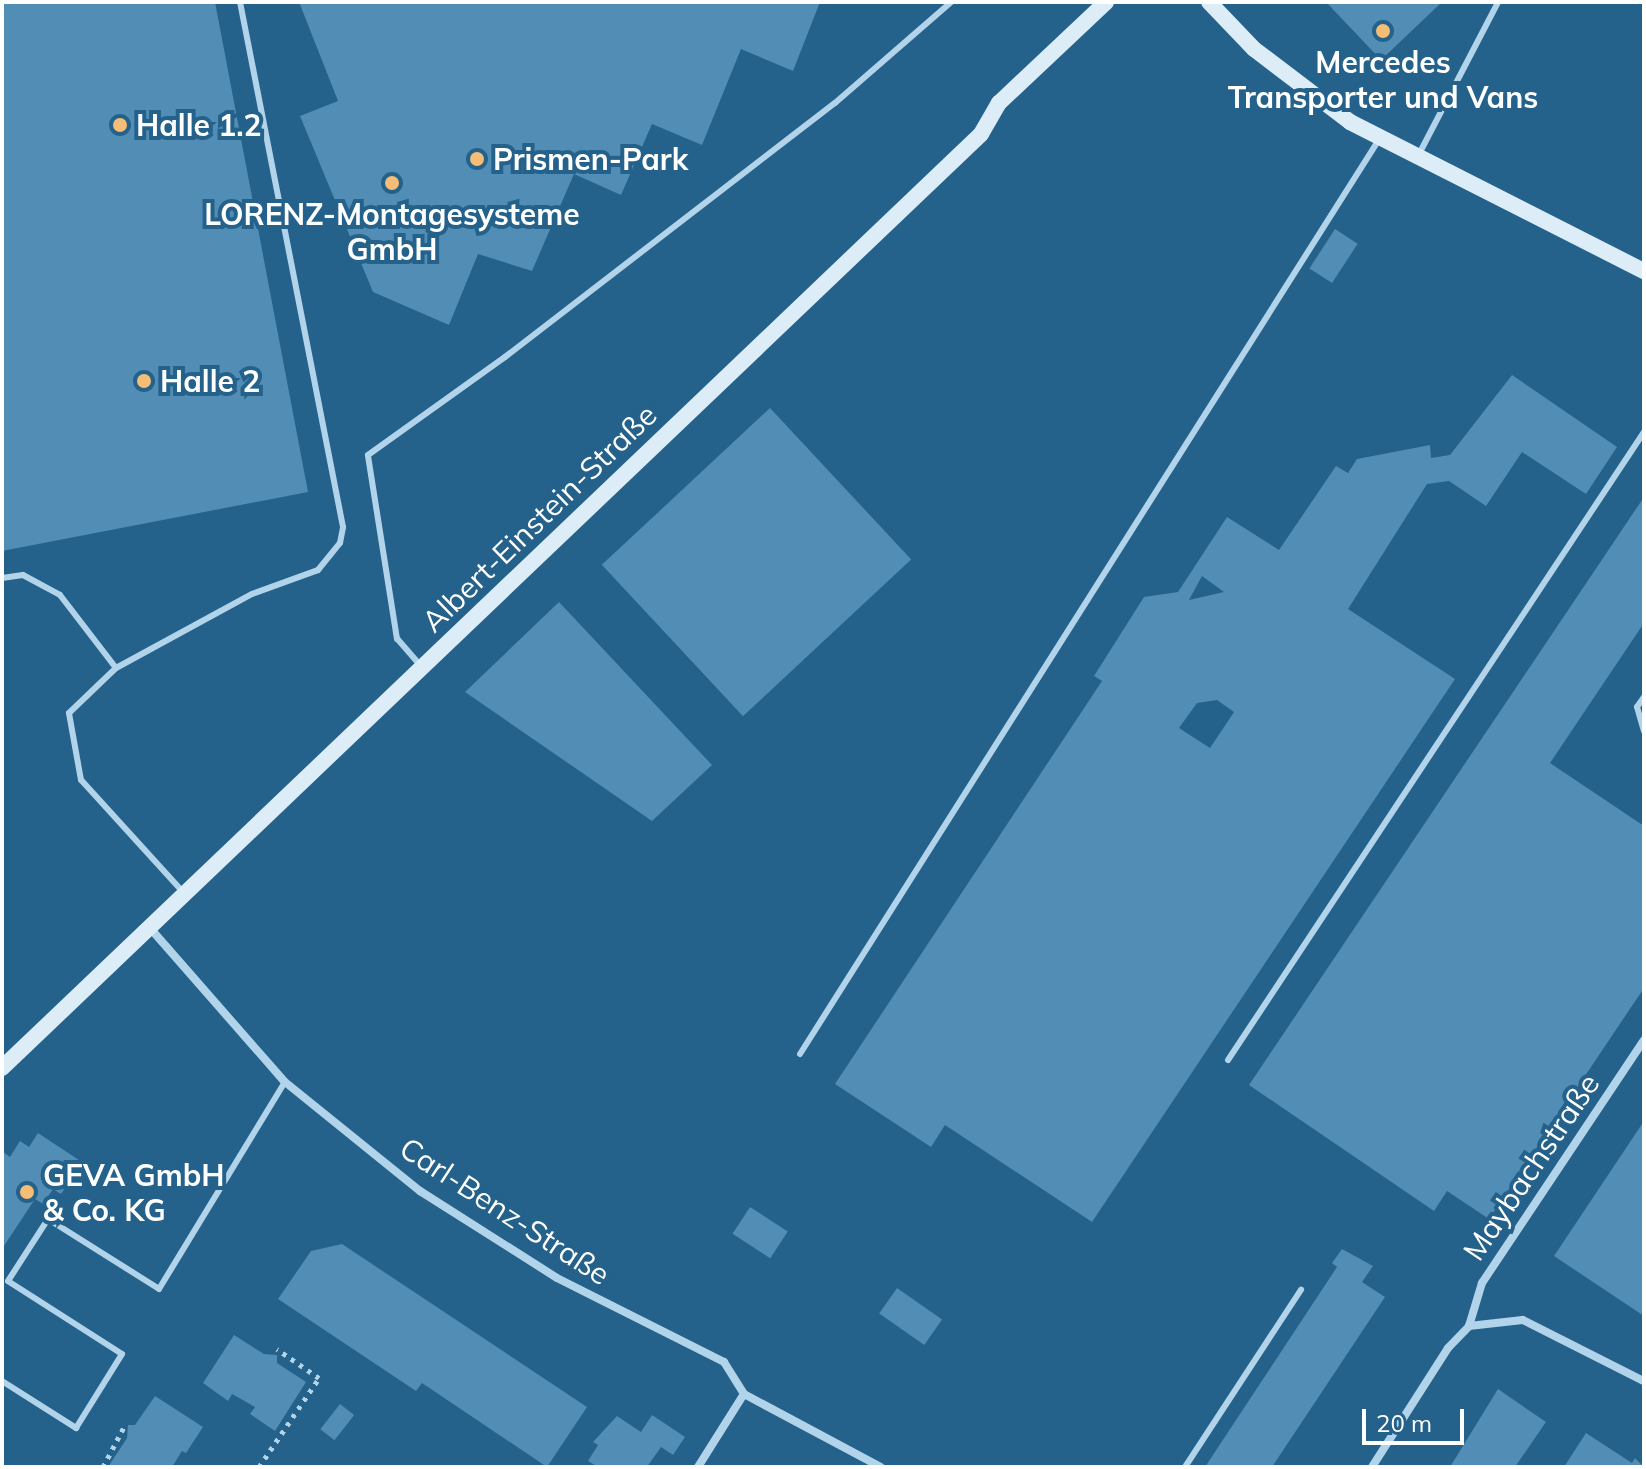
<!DOCTYPE html>
<meta charset="utf-8">
<style>
body{margin:0}
#map{position:relative;width:1646px;height:1469px;overflow:hidden;background:#24618b;font-family:Mulish,sans-serif}
div>[style]{position:absolute}
[style*='--x']{left:calc(var(--x)*1px);top:calc(var(--y)*1px);width:calc(var(--w)*1px);rotate:calc(var(--a)*1deg)}
.building>*{inset:0;background:#518db4;transform-origin:0 0}
.path>*{height:5px;margin-top:-2.5px;transform-origin:0;background:repeating-linear-gradient(90deg,#b2d4ea 0 4px,transparent 0 10px)}
.lane>*{height:6px;margin:-3px;padding:0 3px;transform-origin:3px;border-radius:3px;background:#b2d4ea}
.street>*{height:8px;margin:-4px;padding:0 4px;transform-origin:4px;border-radius:4px;background:#b2d4ea}
.secondary>*{height:16px;margin:-8px;padding:0 8px;transform-origin:8px;border-radius:8px;background:#ddedf8}
.dots>*{width:22px;height:22px;translate:-50% -50%;box-sizing:border-box;border:4px solid #24618b;border-radius:50%}
span{translate:-50% -50%;white-space:nowrap;text-align:center;line-height:1.15;-webkit-text-stroke:8px #24618b;paint-order:stroke}
.poi-label{font-size:30px;color:#fff;font-weight:700}
.left{translate:0 -50%;text-align:left}
.street-label{font-size:30px;color:#fff}
.frame{position:absolute;inset:0;border:4px solid #fff;pointer-events:none}
.scale{position:absolute;left:1362px;top:1409px;width:102px;height:36px;box-sizing:border-box;border:4px solid #fff;border-top:0;padding-left:10px;font-size:24px;line-height:28px;white-space:nowrap;color:#fff;-webkit-text-stroke:6px #24618b;paint-order:stroke}
</style>
<div id="map">
<div class="building">
<div style="clip-path:polygon(2px 2px,215px 2px,308px 492px,2px 551px)"></div>
<div style="clip-path:polygon(299px 2px,820px 2px,793px 71px,741px 49px,702px 145px,652px 124px,621px 195px,574px 174px,532px 271px,478px 254px,449px 325px,373px 292px,300px 116px,338px 101px)"></div>
<div style="clip-path:polygon(1326px 2px,1442px 2px,1381px 60px)"></div>
<div style="left:1335px;top:229px;width:27px;height:47px;rotate:33deg"></div>
<div style="clip-path:polygon(evenodd,1512px 375px,1617px 447px,1586px 494px,1522px 452px,1486px 506px,1449px 481px,1427px 484px,1348px 609px,1455px 679px,1092px 1222px,945px 1125px,931px 1147px,835px 1084px,1102px 681px,1094px 676px,1144px 597px,1178px 592px,1227px 517px,1279px 550px,1336px 466px,1348px 473px,1357px 459px,1430px 445px,1431px 458px,1450px 455px,1512px 375px,1202px 576px,1224px 592px,1189px 600px,1202px 576px,1512px 375px,1217px 700px,1234px 712px,1210px 748px,1179px 728px,1197px 703px,1217px 700px)"></div>
<div style="left:770px;top:408px;width:207px;height:230px;rotate:47deg"></div>
<div style="clip-path:polygon(1644px 497px,1644px 623px,1550px 763px,1644px 826px,1644px 988px,1489px 1219px,1447px 1191px,1434px 1211px,1249px 1085px)"></div>
<div style="clip-path:polygon(559px 602px,712px 765px,652px 821px,465px 692px)"></div>
<div style="clip-path:polygon(1644px 1121px,1644px 1316px,1554px 1256px)"></div>
<div style="clip-path:polygon(38px 1133px,91px 1168px,80px 1184px,72px 1179px,61px 1194px,53px 1189px,43px 1204px,35px 1199px,2px 1249px,2px 1151px,10px 1157px,20px 1141px,29px 1147px)"></div>
<div style="left:750px;top:1207px;width:45px;height:32px;rotate:33deg"></div>
<div style="clip-path:polygon(342px 1244px,587px 1407px,547px 1467px,422px 1383px,416px 1391px,278px 1299px,311px 1251px)"></div>
<div style="clip-path:polygon(1342px 1249px,1373px 1266px,1362px 1282px,1385px 1297px,1272px 1467px,1205px 1467px,1337px 1267px,1332px 1263px)"></div>
<div style="left:897px;top:1288px;width:55px;height:31px;rotate:35deg"></div>
<div style="clip-path:polygon(234px 1335px,264px 1354px,277px 1355px,277px 1363px,306px 1382px,275px 1431px,250px 1414px,255px 1407px,232px 1394px,228px 1401px,203px 1383px)"></div>
<div style="clip-path:polygon(1498px 1389px,1546px 1422px,1515px 1467px,1450px 1467px)"></div>
<div style="clip-path:polygon(155px 1396px,203px 1427px,186px 1453px,182px 1451px,172px 1467px,108px 1467px,127px 1438px,128px 1425px,135px 1425px)"></div>
<div style="left:340px;top:1404px;width:18px;height:32px;rotate:38deg"></div>
<div style="clip-path:polygon(652px 1415px,685px 1437px,673px 1455px,661px 1447px,647px 1467px,598px 1467px,588px 1461px,598px 1445px,593px 1442px,617px 1416px,641px 1432px)"></div>
<div style="clip-path:polygon(1586px 1433px,1632px 1463px,1635px 1458px,1644px 1467px,1564px 1467px)"></div>
</div>
<div class="path">
<div style="--x:103;--y:1467;--w:47;--a:-62.4"></div>
<div style="--x:259;--y:1467;--w:107;--a:-56"></div>
<div style="--x:319;--y:1378;--w:51;--a:-145.4"></div>
</div>
<div class="lane">
<div style="--x:1418;--y:156;--w:174;--a:-62.5"></div>
<div style="--x:2;--y:578;--w:21;--a:-8"></div>
<div style="--x:23;--y:575;--w:42;--a:28.4"></div>
<div style="--x:60;--y:595;--w:92;--a:52.5"></div>
<div style="--x:420;--y:665;--w:35;--a:-131"></div>
<div style="--x:397;--y:639;--w:186;--a:-99"></div>
<div style="--x:368;--y:455;--w:168;--a:-35.6"></div>
<div style="--x:505;--y:357;--w:416;--a:-37.6"></div>
<div style="--x:835;--y:103;--w:154;--a:-41"></div>
<div style="--x:1644;--y:697;--w:12;--a:125"></div>
<div style="--x:1637;--y:707;--w:25;--a:74"></div>
<div style="--x:183;--y:892;--w:151;--a:-132.3"></div>
<div style="--x:81;--y:780;--w:68;--a:-100.2"></div>
<div style="--x:69;--y:713;--w:65;--a:-43.8"></div>
<div style="--x:116;--y:668;--w:155;--a:-28.6"></div>
<div style="--x:252;--y:594;--w:70;--a:-20"></div>
<div style="--x:318;--y:570;--w:35;--a:-51"></div>
<div style="--x:340;--y:543;--w:16;--a:-79"></div>
<div style="--x:343;--y:527;--w:535;--a:-101.1"></div>
<div style="--x:800;--y:1054;--w:1084;--a:-57.66"></div>
<div style="--x:1228;--y:1060;--w:753;--a:-56.48"></div>
<div style="--x:2;--y:1381;--w:88;--a:32.4"></div>
<div style="--x:76;--y:1428;--w:87;--a:-58.1"></div>
<div style="--x:122;--y:1354;--w:135;--a:-147.4"></div>
<div style="--x:8;--y:1281;--w:74;--a:-57.2"></div>
<div style="--x:48;--y:1219;--w:131;--a:32.2"></div>
<div style="--x:159;--y:1289;--w:242;--a:-58.7"></div>
<div style="--x:1185;--y:1467;--w:212;--a:-56.8"></div>
</div>
<div class="street">
<div style="--x:150;--y:928;--w:205;--a:48.8"></div>
<div style="--x:285;--y:1082;--w:174;--a:38.9"></div>
<div style="--x:420;--y:1191;--w:162;--a:32.4"></div>
<div style="--x:557;--y:1278;--w:187;--a:26.7"></div>
<div style="--x:724;--y:1362;--w:38;--a:58"></div>
<div style="--x:744;--y:1394;--w:155;--a:28.1"></div>
<div style="--x:1469;--y:1326;--w:45;--a:-73.2"></div>
<div style="--x:1482;--y:1283;--w:292;--a:-56.3"></div>
<div style="--x:698;--y:1467;--w:86;--a:-57.8"></div>
<div style="--x:1372;--y:1467;--w:141;--a:-57.4"></div>
<div style="--x:1448;--y:1348;--w:30;--a:-46"></div>
<div style="--x:1469;--y:1326;--w:54;--a:-6.3"></div>
<div style="--x:1523;--y:1320;--w:136;--a:26.8"></div>
</div>
<div class="secondary">
<div style="--x:1209;--y:2;--w:65;--a:46.2"></div>
<div style="--x:1254;--y:49;--w:121;--a:37.2"></div>
<div style="--x:1350;--y:122;--w:330;--a:26.9"></div>
<div style="--x:2;--y:1068;--w:1353;--a:-43.65"></div>
<div style="--x:981;--y:134;--w:36;--a:-60"></div>
<div style="--x:999;--y:103;--w:147;--a:-43.3"></div>
</div>
<div class="dots">
<div style="left:1383px;top:31px;background:#f5bd76"></div>
<div style="left:120px;top:125px;background:#f5bd76"></div>
<div style="left:477px;top:159px;background:#f5bd76"></div>
<div style="left:392px;top:183px;background:#f5bd76"></div>
<div style="left:144px;top:381px;background:#f5bd76"></div>
<div style="left:27px;top:1192px;background:#f5bd76"></div>
</div>
<div class="poi-label">
<span style="left:1383px;top:79px">Mercedes<br>Transporter und Vans</span>
<span class="left" style="left:136px;top:125px">Halle 1.2</span>
<span class="left" style="left:493px;top:159px">Prismen-Park</span>
<span style="left:392px;top:231px">LORENZ-Montagesysteme<br>GmbH</span>
<span class="left" style="left:160px;top:381px">Halle 2</span>
<span class="left" style="left:43px;top:1192px">GEVA GmbH<br>&amp; Co. KG</span>
</div>
<div class="street-label">
<span style="left:539px;top:518px;rotate:-44deg">Albert-Einstein-Straße</span>
<span style="left:1531px;top:1167px;rotate:-56deg">Maybachstraße</span>
<span style="left:505px;top:1211px;rotate:33deg">Carl-Benz-Straße</span>
</div>
<div class="frame"></div>
<div class="scale">20 m</div>
</div>
